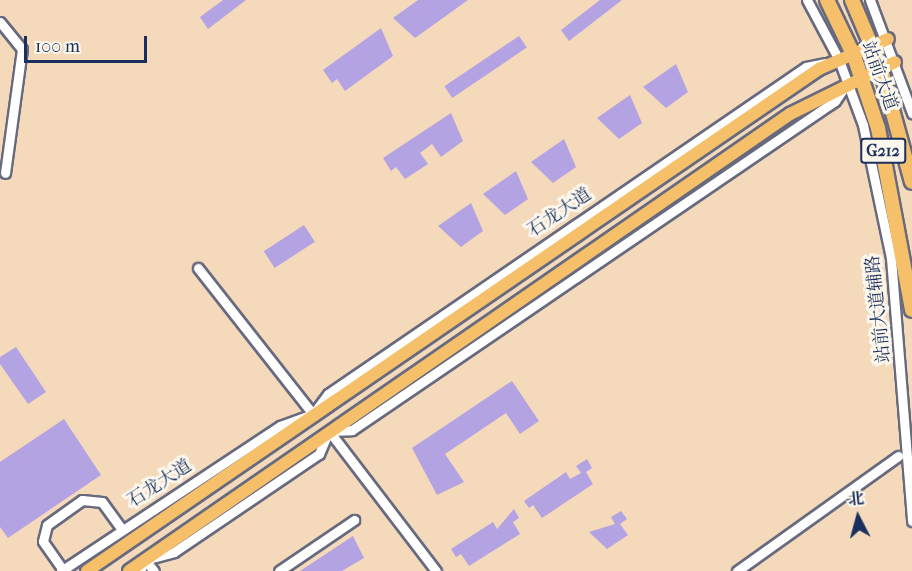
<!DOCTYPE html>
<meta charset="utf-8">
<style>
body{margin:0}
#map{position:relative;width:912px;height:571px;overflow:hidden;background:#f4d9bb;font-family:"IM FELL French Canon","Noto Serif SC",serif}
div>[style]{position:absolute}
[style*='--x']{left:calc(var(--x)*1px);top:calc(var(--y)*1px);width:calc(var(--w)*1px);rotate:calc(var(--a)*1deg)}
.building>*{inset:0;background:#b4a3e3;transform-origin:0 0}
.roads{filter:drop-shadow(2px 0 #676a7f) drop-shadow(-2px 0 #676a7f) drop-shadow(0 2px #676a7f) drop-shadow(0 -2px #676a7f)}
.minor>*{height:9px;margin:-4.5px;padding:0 4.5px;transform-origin:4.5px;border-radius:4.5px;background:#fff}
.major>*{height:12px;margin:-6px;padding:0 6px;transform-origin:6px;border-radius:6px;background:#f6c06b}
.highway>*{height:14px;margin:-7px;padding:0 7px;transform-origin:7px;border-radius:7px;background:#f6c06b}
span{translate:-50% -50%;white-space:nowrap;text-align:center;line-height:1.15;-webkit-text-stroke:6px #fbf7ec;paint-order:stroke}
.shield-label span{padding:2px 4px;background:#fbf7ec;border:2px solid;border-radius:4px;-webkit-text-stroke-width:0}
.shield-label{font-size:16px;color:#1b2f5e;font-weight:700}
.street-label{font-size:18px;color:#1b2f5e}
.north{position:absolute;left:828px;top:487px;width:60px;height:60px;-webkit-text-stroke:4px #fbf7ec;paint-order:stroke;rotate:354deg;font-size:16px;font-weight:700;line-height:24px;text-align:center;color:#1b2f5e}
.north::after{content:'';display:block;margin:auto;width:21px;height:27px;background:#1b2f5e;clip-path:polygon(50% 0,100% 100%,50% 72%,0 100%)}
.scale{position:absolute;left:24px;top:36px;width:123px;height:27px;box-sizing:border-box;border:3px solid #1b2f5e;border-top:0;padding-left:8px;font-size:18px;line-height:21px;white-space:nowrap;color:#1b2f5e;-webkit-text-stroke:4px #fbf7ec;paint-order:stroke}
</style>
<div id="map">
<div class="building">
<div style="clip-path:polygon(223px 0,246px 0,208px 29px,200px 17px)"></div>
<div style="clip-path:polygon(418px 0,468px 0,415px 38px,393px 18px)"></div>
<div style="clip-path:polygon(600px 0,622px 0,569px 41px,561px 30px)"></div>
<div style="clip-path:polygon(381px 28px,393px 56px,345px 91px,337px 79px,332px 83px,323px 70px)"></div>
<div style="left:519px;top:36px;width:14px;height:90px;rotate:56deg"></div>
<div style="clip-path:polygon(676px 64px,688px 92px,666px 108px,643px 87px)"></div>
<div style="clip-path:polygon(630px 95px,642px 123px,619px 139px,597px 118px)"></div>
<div style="clip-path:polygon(451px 113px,463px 141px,441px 157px,432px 144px,420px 153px,428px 164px,405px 179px,396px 167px,391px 171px,383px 158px)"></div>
<div style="clip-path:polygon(564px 139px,576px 167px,553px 183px,531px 162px)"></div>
<div style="clip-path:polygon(516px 171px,528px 199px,505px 215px,483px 194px)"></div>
<div style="clip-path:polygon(471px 203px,483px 231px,461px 247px,438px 226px)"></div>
<div style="left:304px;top:225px;width:20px;height:48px;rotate:57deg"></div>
<div style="clip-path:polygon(16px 347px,46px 392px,28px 404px,0 364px,0 357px)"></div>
<div style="clip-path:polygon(512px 381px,539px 421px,520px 434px,506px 413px,445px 454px,464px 482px,437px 495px,412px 448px)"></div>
<div style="clip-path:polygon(64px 419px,101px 475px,8px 538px,0 527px,0 462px)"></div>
<div style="clip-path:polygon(587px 459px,592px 468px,586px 472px,593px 484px,542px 518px,533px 505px,529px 508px,524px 501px,566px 472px,570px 479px,581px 473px,576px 466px)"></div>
<div style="clip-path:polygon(514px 509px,519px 518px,513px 522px,520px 534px,469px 566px,461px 554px,456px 557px,451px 549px,493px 522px,497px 529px)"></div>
<div style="clip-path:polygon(621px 511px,627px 519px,620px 524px,628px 535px,607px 549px,589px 532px,615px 524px,611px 517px)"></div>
<div style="clip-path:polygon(353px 536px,364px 558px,342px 571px,300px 571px)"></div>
</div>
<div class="roads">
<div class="minor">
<div style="--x:807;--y:0;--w:68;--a:61.9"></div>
<div style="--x:839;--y:60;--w:69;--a:69.7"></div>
<div style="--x:863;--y:125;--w:136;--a:78.1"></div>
<div style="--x:891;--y:258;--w:264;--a:85.4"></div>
<div style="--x:870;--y:0;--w:121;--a:69.6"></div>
<div style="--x:0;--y:22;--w:35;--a:51"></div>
<div style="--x:22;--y:49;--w:125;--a:97.8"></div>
<div style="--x:198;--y:268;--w:186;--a:51.8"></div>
<div style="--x:329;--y:431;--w:176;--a:52.6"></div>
<div style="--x:145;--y:560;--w:14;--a:51"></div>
<div style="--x:63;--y:570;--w:35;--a:-125"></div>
<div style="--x:43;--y:541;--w:16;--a:-76"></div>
<div style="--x:47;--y:525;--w:43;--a:-35.5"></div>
<div style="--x:82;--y:500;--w:20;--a:6"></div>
<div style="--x:102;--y:502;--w:34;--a:54"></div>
<div style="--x:61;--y:571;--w:263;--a:-33.5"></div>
<div style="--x:280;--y:426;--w:35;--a:-20"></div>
<div style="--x:313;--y:414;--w:25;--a:-53"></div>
<div style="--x:328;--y:394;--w:579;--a:-34.38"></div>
<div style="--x:806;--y:67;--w:19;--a:-12"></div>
<div style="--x:140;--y:571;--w:12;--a:-66"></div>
<div style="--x:145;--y:560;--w:30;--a:-15"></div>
<div style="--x:174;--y:552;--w:175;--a:-34.1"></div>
<div style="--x:319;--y:454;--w:25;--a:-67"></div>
<div style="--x:329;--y:431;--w:23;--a:-2"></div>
<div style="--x:352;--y:430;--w:584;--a:-34.26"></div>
<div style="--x:835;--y:101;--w:14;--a:-56"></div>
<div style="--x:279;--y:571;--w:91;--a:-34.2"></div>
<div style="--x:737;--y:571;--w:198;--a:-35.5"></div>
</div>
<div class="major">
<div style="--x:87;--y:571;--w:888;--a:-34.44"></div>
<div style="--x:819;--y:69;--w:75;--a:-23.5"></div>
<div style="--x:129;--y:571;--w:804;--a:-34.66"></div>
<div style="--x:790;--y:114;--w:117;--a:-26.3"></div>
</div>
<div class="highway">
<div style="--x:827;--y:0;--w:62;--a:64.3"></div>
<div style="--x:854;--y:56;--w:76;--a:71.6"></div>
<div style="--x:878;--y:128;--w:185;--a:79.4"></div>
<div style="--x:852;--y:0;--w:72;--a:67"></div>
<div style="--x:880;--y:66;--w:120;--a:74.6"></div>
</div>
</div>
<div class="shield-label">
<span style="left:883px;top:151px">G212</span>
</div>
<div class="street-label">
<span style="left:879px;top:76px;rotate:70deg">站前大道</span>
<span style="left:560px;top:213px;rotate:-34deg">石龙大道</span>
<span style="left:879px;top:309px;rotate:-96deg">站前大道辅路</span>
<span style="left:160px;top:484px;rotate:-33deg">石龙大道</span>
</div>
<div class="north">北</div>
<div class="scale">100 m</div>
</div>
